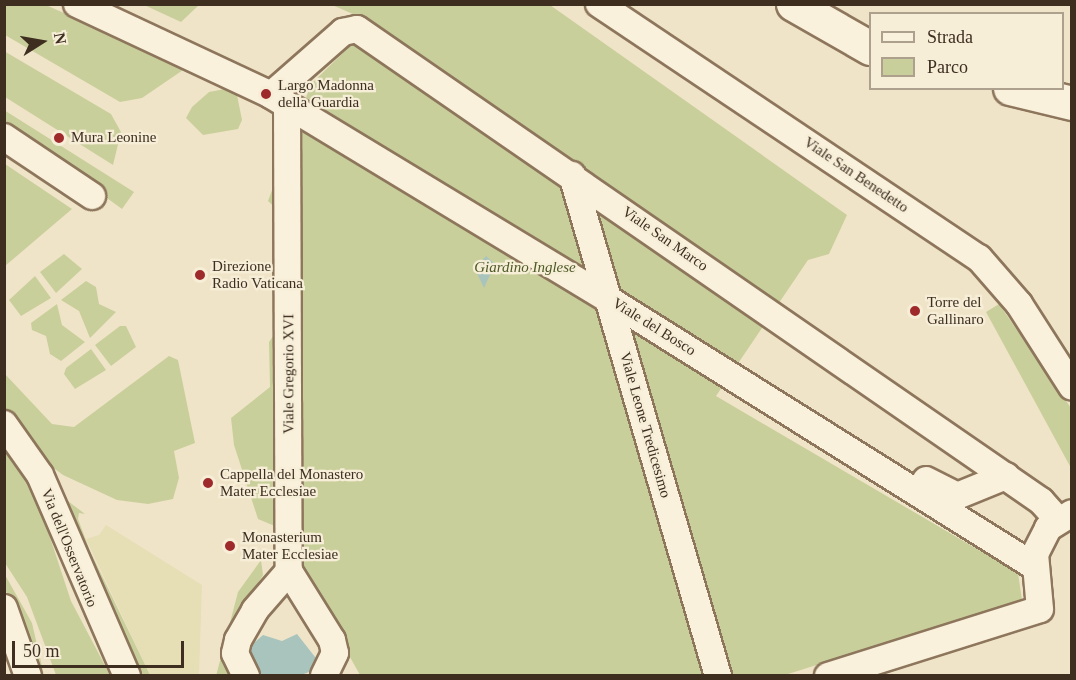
<!DOCTYPE html>
<style>
body{margin:0}
#map{position:relative;width:1076px;height:680px;overflow:hidden;background:#f0e4c8;font-family:Georgia,serif}
div>[style]{position:absolute}
[style*='--x']{left:calc(var(--x)*1px);top:calc(var(--y)*1px);width:calc(var(--w)*1px);rotate:calc(var(--a)*1deg)}
.farmland>*{inset:0;background:#e6deb5}
.green>*{inset:0;background:#c9cf9b}
.water>*{inset:0;background:#a9c4bc}
.roads{filter:drop-shadow(2px 0 #8d765c) drop-shadow(-2px 0 #8d765c) drop-shadow(0 2px #8d765c) drop-shadow(0 -2px #8d765c)}
.street>*{height:26px;margin:-13px;padding:0 13px;transform-origin:13px;border-radius:13px;background:#faf1dc}
.secondary>*{height:33px;margin:-16.5px;padding:0 16.5px;transform-origin:16.5px;border-radius:16.5px;background:#faf1dc}
.dots>*{width:16px;height:16px;translate:-50% -50%;box-sizing:border-box;border:3px solid #f7eed8;border-radius:50%}
span{translate:-50% -50%;white-space:nowrap;text-align:center;line-height:1.15;-webkit-text-stroke:4.5px #f7eed8;paint-order:stroke}
.poi-label{font-size:15px;color:#3d2e20}
.left{translate:0 -50%;text-align:left}
.street-label{font-size:15px;color:#3d2e20}
.park-label{font-size:15px;color:#4d5a26;font-style:italic}
.frame{position:absolute;inset:0;border:6px solid #3d2e20;pointer-events:none}
.legend{position:absolute;left:869px;top:12px;width:195px;height:78px;box-sizing:border-box;background:#f7eed8;border:2px solid #ada18e;margin:0;padding:8px 10px;list-style:none;font-size:18px;color:#3d2e20}
.legend li{display:flex;align-items:center;gap:12px;height:30px}
.legend b{width:30px;border:2px solid #ada18e}
.north{position:absolute;left:12px;top:12px;width:60px;height:60px;-webkit-text-stroke:4px #f7eed8;paint-order:stroke;rotate:79deg;font-size:16px;font-weight:700;line-height:24px;text-align:center;color:#3d2e20}
.north::after{content:'';display:block;margin:auto;width:21px;height:27px;background:#3d2e20;clip-path:polygon(50% 0,100% 100%,50% 72%,0 100%)}
.scale{position:absolute;left:12px;top:641px;width:172px;height:27px;box-sizing:border-box;border:3px solid #3d2e20;border-top:0;padding-left:8px;font-size:18px;line-height:21px;white-space:nowrap;color:#3d2e20;-webkit-text-stroke:4px #f7eed8;paint-order:stroke}
</style>
<div id="map">
<div class="farmland">
<div style="clip-path:polygon(106px 525px,202px 585px,199px 675px,150px 675px,86px 539px,99px 535px)"></div>
</div>
<div class="green">
<div style="clip-path:polygon(5px 5px,46px 5px,186px 68px,142px 98px,120px 102px,5px 35px)"></div>
<div style="clip-path:polygon(144px 5px,199px 4px,199px 5px,181px 22px)"></div>
<div style="clip-path:polygon(332px 5px,550px 5px,847px 215px,829px 254px,808px 260px,716px 396px,1018px 573px,1022px 600px,785px 675px,360px 675px,277px 527px,258px 519px,234px 445px,231px 418px,270px 387px,269px 342px,296px 303px,283px 215px,268px 201px,311px 84px,374px 23px)"></div>
<div style="clip-path:polygon(4px 51px,111px 114px,121px 132px,113px 165px,5px 97px)"></div>
<div style="clip-path:polygon(230px 88px,236px 90px,242px 120px,238px 129px,203px 135px,186px 118px,192px 107px,209px 92px)"></div>
<div style="clip-path:polygon(4px 110px,134px 192px,122px 209px,5px 124px)"></div>
<div style="clip-path:polygon(5px 164px,72px 209px,5px 266px,4px 164px)"></div>
<div style="clip-path:polygon(64px 254px,82px 269px,56px 293px,40px 272px)"></div>
<div style="clip-path:polygon(35px 276px,51px 298px,21px 316px,9px 300px)"></div>
<div style="clip-path:polygon(86px 281px,96px 287px,99px 304px,116px 312px,90px 338px,79px 311px,61px 300px)"></div>
<div style="clip-path:polygon(57px 304px,62px 325px,85px 342px,61px 361px,50px 354px,46px 336px,32px 330px,31px 323px)"></div>
<div style="clip-path:polygon(999px 304px,1071px 408px,1071px 468px,986px 312px)"></div>
<div style="clip-path:polygon(120px 326px,126px 326px,136px 347px,111px 366px,95px 345px)"></div>
<div style="clip-path:polygon(91px 349px,106px 370px,75px 389px,64px 374px,66px 368px)"></div>
<div style="clip-path:polygon(169px 356px,178px 360px,195px 443px,174px 451px,179px 478px,173px 499px,148px 504px,117px 500px,63px 475px,47px 463px,5px 409px,4px 373px,52px 424px,74px 427px)"></div>
<div style="clip-path:polygon(4px 449px,37px 498px,71px 601px,110px 675px,56px 675px,27px 597px,5px 563px)"></div>
<div style="clip-path:polygon(64px 498px,85px 514px,79px 513px,78px 519px,90px 551px,150px 675px,139px 675px,120px 645px)"></div>
<div style="clip-path:polygon(261px 560px,263px 575px,238px 616px,236px 675px,216px 676px,238px 592px)"></div>
<div style="clip-path:polygon(4px 573px,32px 623px,44px 675px,37px 675px,5px 589px)"></div>
</div>
<div class="water">
<div style="clip-path:polygon(486px 256px,495px 264px,484px 288px,475px 269px)"></div>
<div style="clip-path:polygon(297px 634px,319px 662px,312px 671px,301px 675px,257px 674px,246px 656px,255px 642px,263px 635px,282px 641px)"></div>
</div>
<div class="roads">
<div class="street">
<div style="--x:77;--y:4;--w:214;--a:25.1"></div>
<div style="--x:271;--y:95;--w:394;--a:31.2"></div>
<div style="--x:608;--y:299;--w:503;--a:32.08"></div>
<div style="--x:599;--y:4;--w:457;--a:33.8"></div>
<div style="--x:979;--y:258;--w:61;--a:49"></div>
<div style="--x:1019;--y:304;--w:98;--a:57.4"></div>
<div style="--x:271;--y:95;--w:96;--a:-41.2"></div>
<div style="--x:343;--y:32;--w:14;--a:-12"></div>
<div style="--x:357;--y:29;--w:831;--a:34.61"></div>
<div style="--x:1041;--y:501;--w:25;--a:48"></div>
<div style="--x:287;--y:105;--w:466;--a:89.8"></div>
<div style="--x:4;--y:137;--w:106;--a:33.8"></div>
<div style="--x:572;--y:175;--w:522;--a:73.75"></div>
<div style="--x:4;--y:424;--w:62;--a:54.8"></div>
<div style="--x:40;--y:475;--w:219;--a:66.6"></div>
<div style="--x:926;--y:480;--w:35;--a:27"></div>
<div style="--x:957;--y:496;--w:53;--a:-22.2"></div>
<div style="--x:289;--y:571;--w:81;--a:58.1"></div>
<div style="--x:332;--y:640;--w:13;--a:77"></div>
<div style="--x:335;--y:653;--w:25;--a:116"></div>
<div style="--x:4;--y:608;--w:72;--a:70.6"></div>
<div style="--x:246;--y:676;--w:25;--a:-116"></div>
<div style="--x:235;--y:653;--w:13;--a:-77"></div>
<div style="--x:238;--y:640;--w:34;--a:-60"></div>
<div style="--x:255;--y:610;--w:52;--a:-48.9"></div>
<div style="--x:828;--y:676;--w:222;--a:-17.5"></div>
<div style="--x:1040;--y:609;--w:55;--a:-95.2"></div>
<div style="--x:1035;--y:554;--w:29;--a:-63"></div>
<div style="--x:1048;--y:528;--w:28;--a:-32"></div>
</div>
<div class="secondary">
<div style="--x:793;--y:4;--w:89;--a:29.7"></div>
<div style="--x:1010;--y:88;--w:64;--a:13.6"></div>
</div>
</div>
<div class="dots">
<div style="left:266px;top:94px;background:#9e2a2b"></div>
<div style="left:59px;top:138px;background:#9e2a2b"></div>
<div style="left:200px;top:275px;background:#9e2a2b"></div>
<div style="left:915px;top:311px;background:#9e2a2b"></div>
<div style="left:208px;top:483px;background:#9e2a2b"></div>
<div style="left:230px;top:546px;background:#9e2a2b"></div>
</div>
<div class="poi-label">
<span class="left" style="left:278px;top:94px">Largo Madonna<br>della Guardia</span>
<span class="left" style="left:71px;top:138px">Mura Leonine</span>
<span class="left" style="left:212px;top:275px">Direzione<br>Radio Vaticana</span>
<span class="left" style="left:927px;top:311px">Torre del<br>Gallinaro</span>
<span class="left" style="left:220px;top:483px">Cappella del Monastero<br>Mater Ecclesiae</span>
<span class="left" style="left:242px;top:546px">Monasterium<br>Mater Ecclesiae</span>
</div>
<div class="street-label">
<span style="left:856px;top:175px;rotate:34deg">Viale San Benedetto</span>
<span style="left:665px;top:239px;rotate:35deg">Viale San Marco</span>
<span style="left:654px;top:327px;rotate:32deg">Viale del Bosco</span>
<span style="left:289px;top:374px;rotate:-90deg">Viale Gregorio XVI</span>
<span style="left:645px;top:425px;rotate:74deg">Viale Leone Tredicesimo</span>
<span style="left:69px;top:548px;rotate:68deg">Via dell'Osservatorio</span>
</div>
<div class="park-label">
<span style="left:525px;top:268px">Giardino Inglese</span>
</div>
<div class="frame"></div>
<ul class="legend">
<li><b style="height:8px;background:#faf1dc"></b>Strada</li>
<li><b style="height:16px;background:#c9cf9b"></b>Parco</li>
</ul>
<div class="north">N</div>
<div class="scale">50 m</div>
</div>
